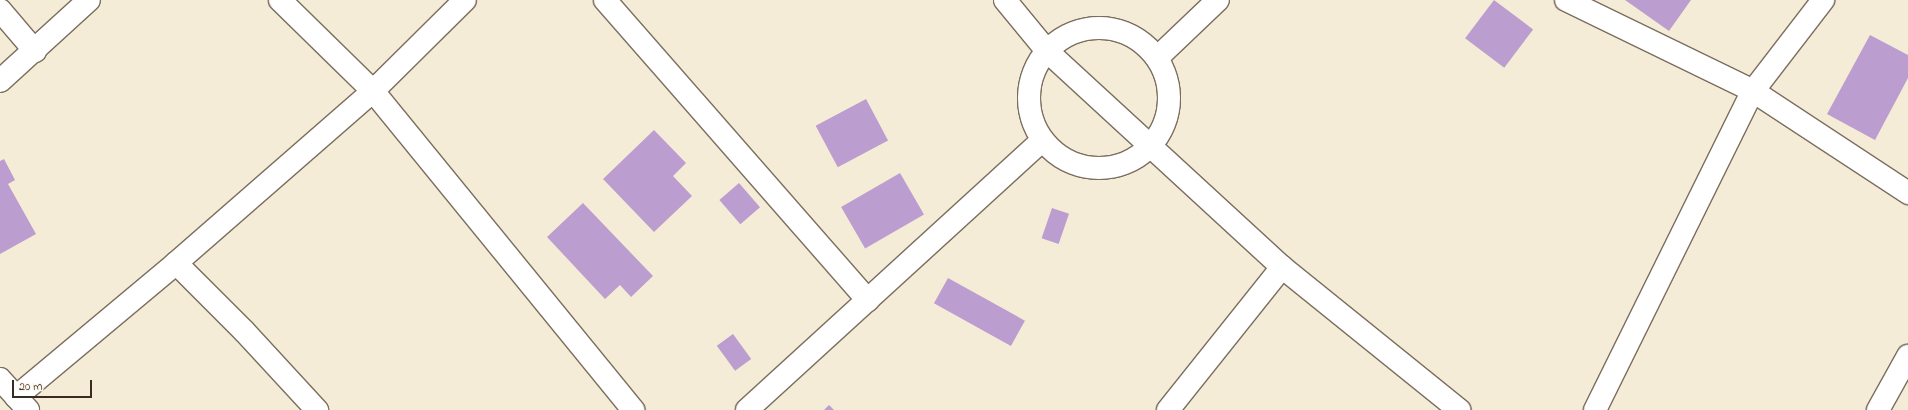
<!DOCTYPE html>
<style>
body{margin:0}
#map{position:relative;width:1908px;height:410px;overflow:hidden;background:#f5ecd7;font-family:"Indie Flower",sans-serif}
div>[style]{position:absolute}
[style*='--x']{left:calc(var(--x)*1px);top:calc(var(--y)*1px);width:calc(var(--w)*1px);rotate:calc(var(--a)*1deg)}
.building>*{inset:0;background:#bc9dcf;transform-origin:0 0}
.roads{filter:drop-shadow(1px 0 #7c6e5f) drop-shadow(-1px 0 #7c6e5f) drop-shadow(0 1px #7c6e5f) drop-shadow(0 -1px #7c6e5f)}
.minor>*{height:22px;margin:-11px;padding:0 11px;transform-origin:11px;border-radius:11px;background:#fff}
.tertiary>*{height:22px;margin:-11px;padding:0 11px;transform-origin:11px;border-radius:11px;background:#fff}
.tertiary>.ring{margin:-11px;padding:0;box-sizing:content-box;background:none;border:22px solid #fff;border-radius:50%}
span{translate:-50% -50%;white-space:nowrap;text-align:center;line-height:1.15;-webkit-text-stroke:3px #fbf7ec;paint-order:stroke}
.scale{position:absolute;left:12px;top:380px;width:80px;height:18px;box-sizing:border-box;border:2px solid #3b2a1e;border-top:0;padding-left:5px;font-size:12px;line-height:14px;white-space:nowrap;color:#3b2a1e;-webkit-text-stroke:3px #fbf7ec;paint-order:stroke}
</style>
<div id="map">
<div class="building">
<div style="left:1494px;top:0;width:49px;height:48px;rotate:37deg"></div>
<div style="clip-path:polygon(1625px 0,1691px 0,1669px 31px)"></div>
<div style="clip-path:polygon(1870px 35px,1908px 55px,1908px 78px,1875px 140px,1827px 114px)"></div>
<div style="left:866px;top:99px;width:47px;height:57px;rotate:62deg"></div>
<div style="clip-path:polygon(654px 130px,686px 163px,673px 176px,692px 196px,654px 232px,603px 179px)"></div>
<div style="clip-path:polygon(4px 159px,15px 180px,8px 184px,36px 234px,0 254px,0 161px)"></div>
<div style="left:900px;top:173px;width:48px;height:68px;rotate:60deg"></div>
<div style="left:739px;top:183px;width:32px;height:26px;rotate:49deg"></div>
<div style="clip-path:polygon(583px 203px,653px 276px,631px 297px,620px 285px,605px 299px,547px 237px)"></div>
<div style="left:1052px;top:208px;width:18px;height:32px;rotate:19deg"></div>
<div style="left:948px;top:278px;width:88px;height:29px;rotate:29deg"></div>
<div style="left:733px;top:334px;width:31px;height:20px;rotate:54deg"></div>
<div style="clip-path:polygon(829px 405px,834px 410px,824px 410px)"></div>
</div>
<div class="roads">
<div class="minor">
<div style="--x:280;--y:0;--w:130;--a:44.4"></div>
<div style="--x:373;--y:91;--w:412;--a:50.8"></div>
<div style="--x:605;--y:0;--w:399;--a:48.8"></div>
<div style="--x:1566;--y:0;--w:208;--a:25.9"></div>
<div style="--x:1753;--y:91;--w:186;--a:33.3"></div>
<div style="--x:0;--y:10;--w:54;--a:49.5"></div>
<div style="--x:1157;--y:58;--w:84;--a:-43.6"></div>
<div style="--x:0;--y:81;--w:120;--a:-42.3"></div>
<div style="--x:176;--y:263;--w:96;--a:45"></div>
<div style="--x:244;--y:331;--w:108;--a:47.3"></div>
<div style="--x:0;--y:379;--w:42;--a:47.9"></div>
<div style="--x:16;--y:397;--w:209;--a:-39.9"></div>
<div style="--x:176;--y:263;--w:262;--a:-41.1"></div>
<div style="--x:373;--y:91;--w:129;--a:-44.7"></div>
<div style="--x:747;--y:410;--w:398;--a:-42.4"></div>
<div style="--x:1168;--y:410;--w:183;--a:-51.4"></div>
<div style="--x:1595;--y:410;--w:356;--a:-63.7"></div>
<div style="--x:1753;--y:91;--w:115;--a:-52.4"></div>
<div style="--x:1878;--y:410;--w:62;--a:-60.9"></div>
</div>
<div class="tertiary">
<div style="--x:1005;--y:0;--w:66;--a:50.5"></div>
<div style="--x:1047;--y:51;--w:319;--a:42.6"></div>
<div style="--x:1282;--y:267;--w:228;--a:38.9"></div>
<div class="ring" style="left:1029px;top:28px;width:118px;height:118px"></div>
</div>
</div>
<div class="scale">20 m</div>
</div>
